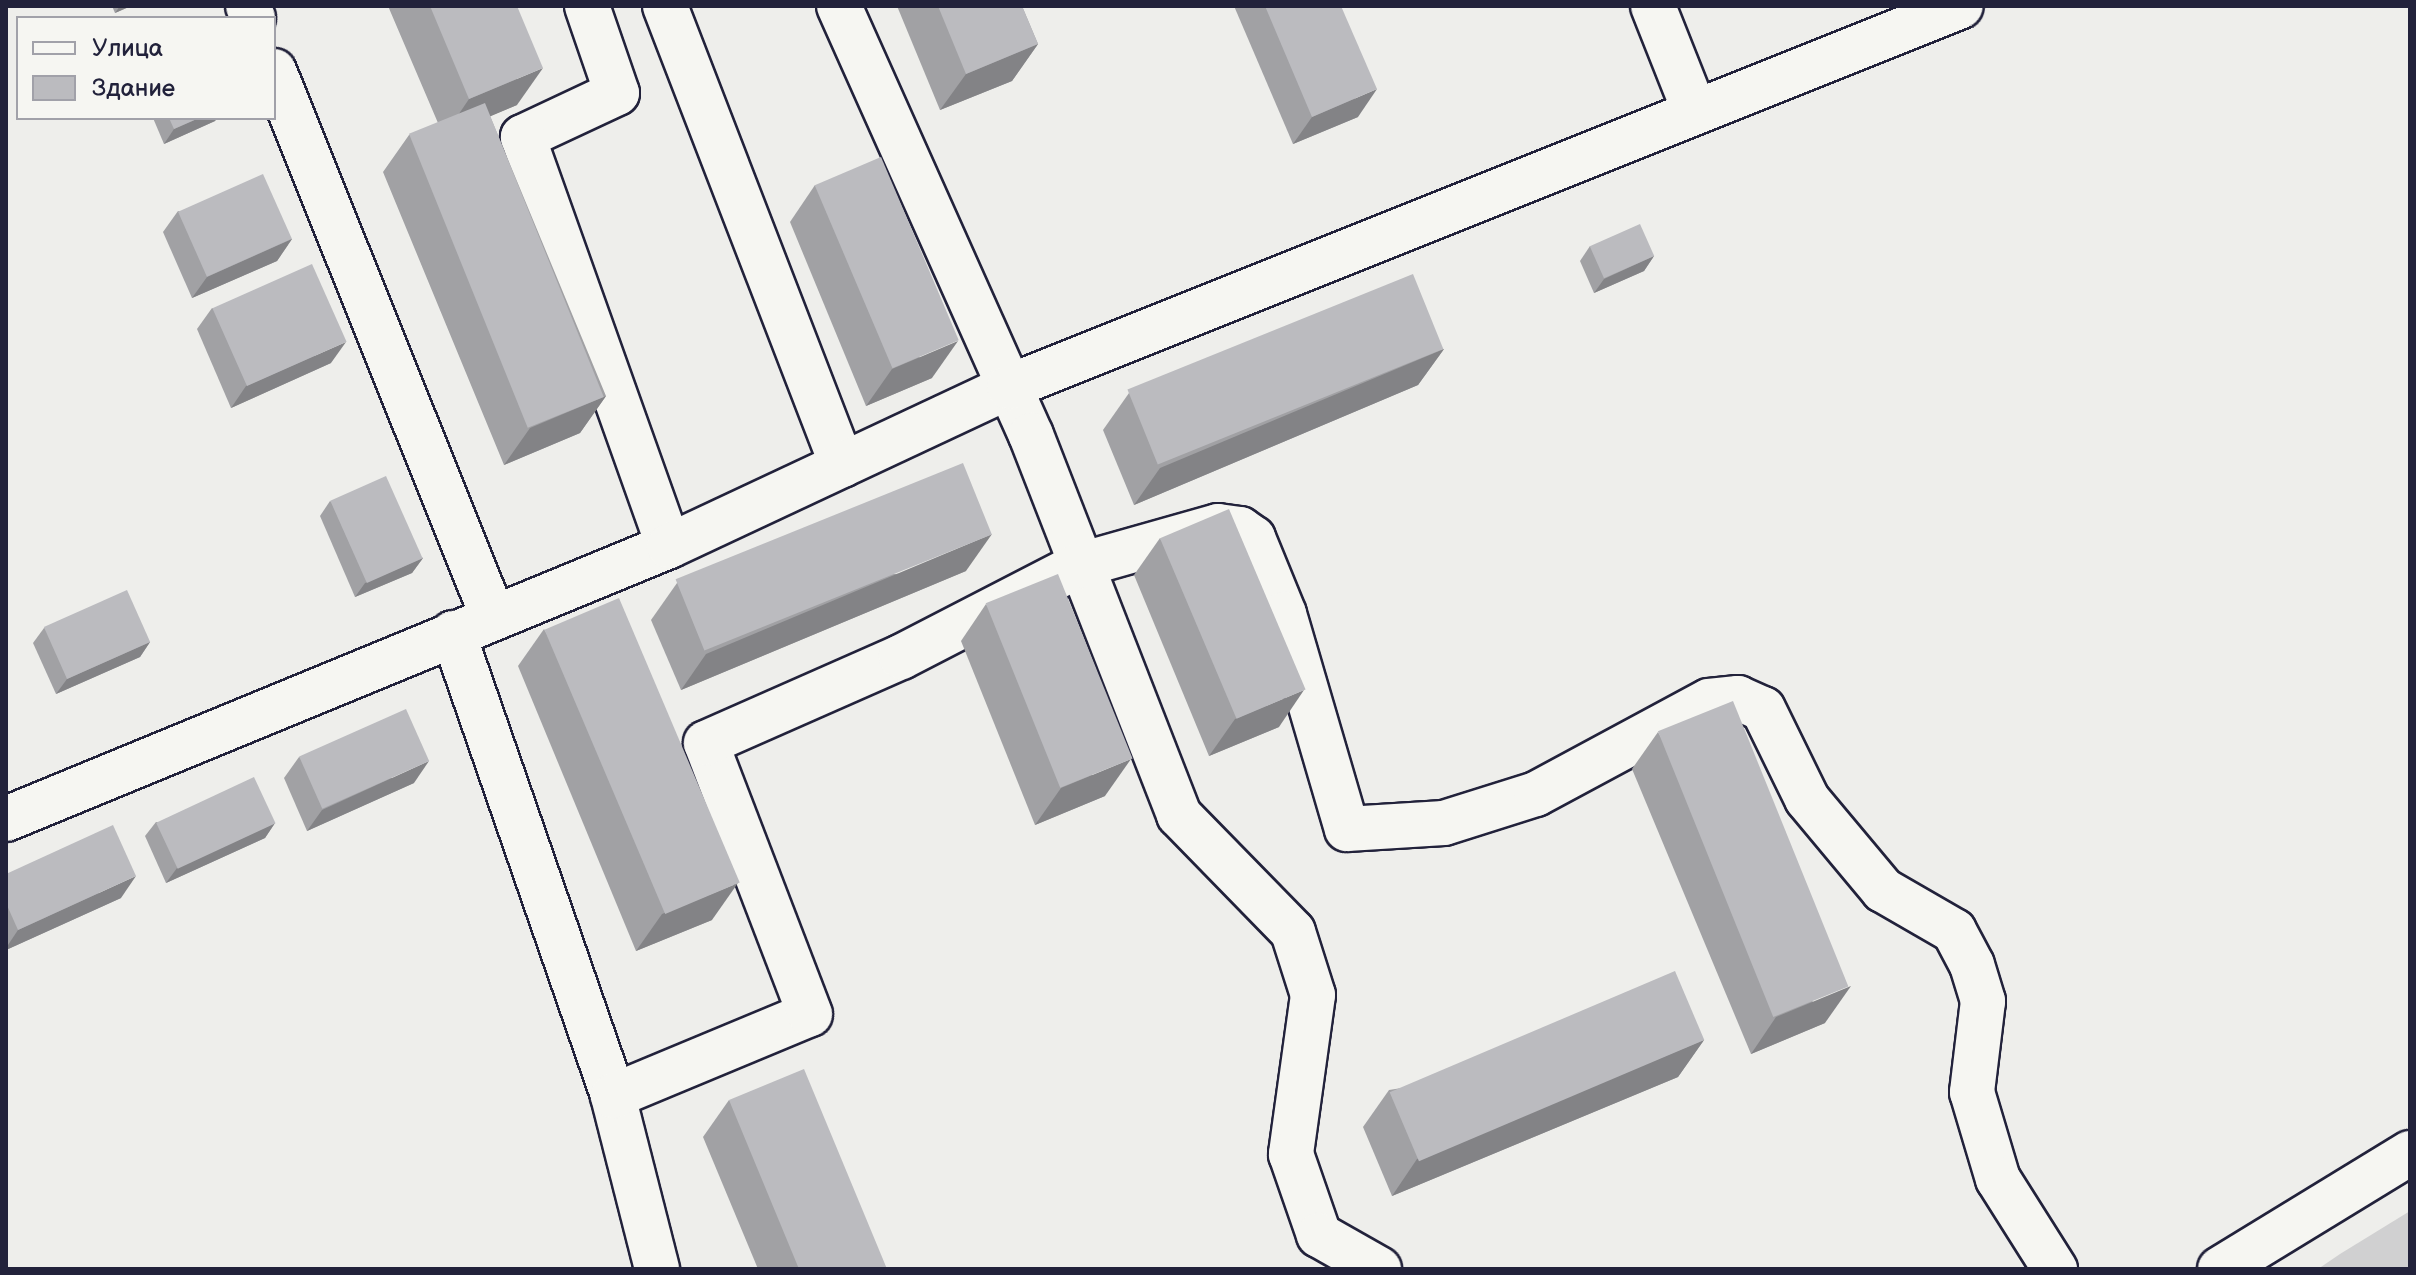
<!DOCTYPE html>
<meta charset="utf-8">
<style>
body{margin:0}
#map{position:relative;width:2416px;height:1275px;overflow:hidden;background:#eeeeeb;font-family:"Balsamiq Sans",sans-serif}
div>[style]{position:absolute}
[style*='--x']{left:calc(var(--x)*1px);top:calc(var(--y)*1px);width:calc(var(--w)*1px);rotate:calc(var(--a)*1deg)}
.green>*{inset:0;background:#d0d0d1}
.roads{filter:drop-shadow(2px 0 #22223b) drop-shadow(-2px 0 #22223b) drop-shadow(0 2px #22223b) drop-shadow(0 -2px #22223b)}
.minor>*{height:44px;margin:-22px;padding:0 22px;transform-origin:22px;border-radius:22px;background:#f6f6f2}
.wall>*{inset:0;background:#a1a1a4}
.shaded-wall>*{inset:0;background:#838386}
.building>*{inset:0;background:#bbbbbf;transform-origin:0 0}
span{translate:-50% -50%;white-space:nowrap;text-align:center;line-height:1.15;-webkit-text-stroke:8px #f6f6f2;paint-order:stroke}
.frame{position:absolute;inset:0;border:8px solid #22223b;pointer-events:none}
.legend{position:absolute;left:16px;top:16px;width:260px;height:104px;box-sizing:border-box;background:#f6f6f2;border:2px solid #a1a1a9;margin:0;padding:10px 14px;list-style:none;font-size:24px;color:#22223b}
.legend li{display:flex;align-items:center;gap:16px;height:40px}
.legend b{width:40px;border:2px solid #a1a1a9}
</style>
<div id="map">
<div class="green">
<div style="clip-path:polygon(2410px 1211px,2410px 1269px,2318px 1269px,2340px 1254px)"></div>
</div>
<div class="roads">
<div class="minor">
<div style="--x:248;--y:6;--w:13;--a:67"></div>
<div style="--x:587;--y:6;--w:92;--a:71"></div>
<div style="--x:617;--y:93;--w:104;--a:154.9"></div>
<div style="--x:523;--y:137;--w:434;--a:70.4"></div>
<div style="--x:665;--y:6;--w:492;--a:68.9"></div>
<div style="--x:839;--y:6;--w:470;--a:65.9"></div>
<div style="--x:1031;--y:435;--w:408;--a:68.7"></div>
<div style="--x:1179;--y:815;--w:163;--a:45.7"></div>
<div style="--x:1293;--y:932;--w:66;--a:72.4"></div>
<div style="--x:1313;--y:995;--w:161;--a:97.9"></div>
<div style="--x:1291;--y:1154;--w:86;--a:70.9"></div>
<div style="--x:1319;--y:1235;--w:69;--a:29.5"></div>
<div style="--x:1653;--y:6;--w:114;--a:68.4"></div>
<div style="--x:274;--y:71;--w:588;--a:68.14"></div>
<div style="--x:453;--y:633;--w:490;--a:70.9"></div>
<div style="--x:613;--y:1096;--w:179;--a:75.7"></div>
<div style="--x:6;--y:819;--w:717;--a:-22.38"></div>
<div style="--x:669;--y:546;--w:375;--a:-25.1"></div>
<div style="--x:1009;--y:387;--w:1025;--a:-21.81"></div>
<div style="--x:613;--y:1096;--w:213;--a:-22.6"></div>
<div style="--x:810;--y:1014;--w:290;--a:-111"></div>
<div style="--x:706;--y:743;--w:213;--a:-23.8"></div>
<div style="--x:901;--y:657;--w:198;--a:-27.3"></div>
<div style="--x:1077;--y:566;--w:147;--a:-15.8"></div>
<div style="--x:1218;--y:526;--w:22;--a:8"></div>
<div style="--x:1240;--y:529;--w:16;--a:35"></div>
<div style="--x:1253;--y:538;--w:82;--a:67.8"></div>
<div style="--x:1284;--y:614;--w:224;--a:73.7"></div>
<div style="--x:1347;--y:829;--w:97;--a:-3.5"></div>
<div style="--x:1444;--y:823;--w:96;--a:-17.5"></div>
<div style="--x:1536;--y:794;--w:196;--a:-28.3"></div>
<div style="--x:1709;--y:701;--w:29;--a:-6"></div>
<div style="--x:1738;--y:698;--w:27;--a:24"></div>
<div style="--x:1763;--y:709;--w:100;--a:63.9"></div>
<div style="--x:1807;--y:799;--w:119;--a:50.1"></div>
<div style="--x:1883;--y:890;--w:82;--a:30"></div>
<div style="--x:1954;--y:931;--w:38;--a:62"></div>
<div style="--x:1972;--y:965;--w:38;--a:73"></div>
<div style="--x:1983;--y:1001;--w:92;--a:96.9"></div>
<div style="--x:1972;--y:1092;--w:91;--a:73.4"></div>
<div style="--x:1998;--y:1179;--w:107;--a:57.7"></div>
<div style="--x:2220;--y:1269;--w:223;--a:-31.4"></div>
</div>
</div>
<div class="wall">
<div style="clip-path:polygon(112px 6px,131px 6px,115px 13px)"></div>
<div style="clip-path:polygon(388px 6px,517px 6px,517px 105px,490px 116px,606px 396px,580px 433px,504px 465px,383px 172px,409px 135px,438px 123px)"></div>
<div style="clip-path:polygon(897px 6px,1022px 6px,1038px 44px,1012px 81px,940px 110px)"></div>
<div style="clip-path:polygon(1234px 6px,1341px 6px,1358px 117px,1293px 144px)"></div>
<div style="clip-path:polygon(153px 118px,217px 118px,215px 121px,164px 144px)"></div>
<div style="clip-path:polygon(815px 185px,932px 378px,866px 406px,790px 222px)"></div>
<div style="clip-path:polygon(178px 211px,292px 239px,277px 261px,192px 298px,163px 232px)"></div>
<div style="clip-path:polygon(1590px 246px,1654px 256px,1644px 271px,1594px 293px,1580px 261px)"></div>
<div style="clip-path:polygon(212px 308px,331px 363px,231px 408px,197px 329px)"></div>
<div style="clip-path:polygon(1444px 349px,1418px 385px,1134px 505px,1103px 430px,1129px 393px)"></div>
<div style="clip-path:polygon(330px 501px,423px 558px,412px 573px,355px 597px,320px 516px)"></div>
<div style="clip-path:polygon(1160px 538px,1279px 727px,1209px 756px,1134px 575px)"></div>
<div style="clip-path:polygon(966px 571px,681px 690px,651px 620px,677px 583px)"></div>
<div style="clip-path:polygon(986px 604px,1105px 796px,1035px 825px,961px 641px)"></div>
<div style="clip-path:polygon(44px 628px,150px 642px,140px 657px,56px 694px,33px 643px)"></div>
<div style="clip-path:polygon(544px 629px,712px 920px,636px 951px,518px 666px)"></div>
<div style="clip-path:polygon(1658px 732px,1825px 1023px,1751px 1054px,1632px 769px)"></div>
<div style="clip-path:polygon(299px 757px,414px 783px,307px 831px,284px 778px)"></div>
<div style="clip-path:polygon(156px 822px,275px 823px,265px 838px,166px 883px,145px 836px)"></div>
<div style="clip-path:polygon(6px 874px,121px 898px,6px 950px)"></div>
<div style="clip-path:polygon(1704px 1040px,1678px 1077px,1392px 1196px,1363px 1127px,1389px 1090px)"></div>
<div style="clip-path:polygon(729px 1100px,887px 1269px,758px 1269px,703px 1137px)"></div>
</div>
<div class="shaded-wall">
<div style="clip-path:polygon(120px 6px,131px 6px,115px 13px)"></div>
<div style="clip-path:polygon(1038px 44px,1012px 81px,940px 110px,966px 74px)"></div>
<div style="clip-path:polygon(543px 68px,517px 105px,444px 136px,469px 99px)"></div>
<div style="clip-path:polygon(1377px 89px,1358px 117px,1293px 144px,1312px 117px)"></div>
<div style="clip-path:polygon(199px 118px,217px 118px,215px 121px,164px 144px,174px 129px)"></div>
<div style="clip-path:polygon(292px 239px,277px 261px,192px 298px,207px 277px)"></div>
<div style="clip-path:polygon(1654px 256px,1644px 271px,1594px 293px,1604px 279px)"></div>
<div style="clip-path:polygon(958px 341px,932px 378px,866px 406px,892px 369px)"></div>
<div style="clip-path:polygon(346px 342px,331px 363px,231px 408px,246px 386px)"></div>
<div style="clip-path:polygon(1444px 349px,1418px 385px,1134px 505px,1160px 468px)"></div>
<div style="clip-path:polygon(606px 396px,580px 433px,504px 465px,530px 428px)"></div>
<div style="clip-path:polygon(992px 534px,966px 571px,681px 690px,706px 654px)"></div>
<div style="clip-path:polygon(423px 558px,412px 573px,355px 597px,365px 583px)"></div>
<div style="clip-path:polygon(150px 642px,140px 657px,56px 694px,67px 679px)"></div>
<div style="clip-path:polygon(1304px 690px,1279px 727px,1209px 756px,1235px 719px)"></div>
<div style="clip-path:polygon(1131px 759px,1105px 796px,1035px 825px,1061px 788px)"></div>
<div style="clip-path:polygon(429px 761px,414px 783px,307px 831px,322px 810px)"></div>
<div style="clip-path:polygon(275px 823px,265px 838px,166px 883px,177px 868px)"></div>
<div style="clip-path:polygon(136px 876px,121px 898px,6px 950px,6px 948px,18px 930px)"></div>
<div style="clip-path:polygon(738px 883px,712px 920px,636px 951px,662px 914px)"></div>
<div style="clip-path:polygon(1851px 986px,1825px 1023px,1751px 1054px,1776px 1017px)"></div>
<div style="clip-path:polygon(1704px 1040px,1678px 1077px,1392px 1196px,1417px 1159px)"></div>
</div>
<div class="building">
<div style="clip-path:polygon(430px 6px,517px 6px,543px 68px,469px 99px)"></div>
<div style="clip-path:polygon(938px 6px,1022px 6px,1038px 44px,966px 74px)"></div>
<div style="clip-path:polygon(1265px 6px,1341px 6px,1377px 89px,1312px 117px)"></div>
<div style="left:485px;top:103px;width:317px;height:82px;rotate:68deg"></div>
<div style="clip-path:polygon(169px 118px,199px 118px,174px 129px)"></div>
<div style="left:881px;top:157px;width:199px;height:72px;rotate:67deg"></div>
<div style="left:263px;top:174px;width:71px;height:93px;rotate:66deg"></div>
<div style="left:1640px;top:224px;width:35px;height:55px;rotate:66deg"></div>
<div style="left:312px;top:264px;width:85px;height:109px;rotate:66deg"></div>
<div style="left:1413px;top:274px;width:81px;height:308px;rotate:68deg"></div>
<div style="left:963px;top:463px;width:77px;height:310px;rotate:68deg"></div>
<div style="left:386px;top:476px;width:90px;height:61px;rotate:66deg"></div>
<div style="left:1229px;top:509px;width:196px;height:75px;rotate:67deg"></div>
<div style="left:1058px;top:574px;width:199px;height:78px;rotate:68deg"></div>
<div style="left:127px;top:590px;width:57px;height:91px;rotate:66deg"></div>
<div style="left:619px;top:598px;width:309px;height:81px;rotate:67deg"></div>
<div style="left:1733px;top:701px;width:308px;height:81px;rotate:68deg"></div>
<div style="left:406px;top:709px;width:57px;height:117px;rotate:66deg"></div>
<div style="left:254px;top:777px;width:51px;height:108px;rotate:65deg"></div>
<div style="clip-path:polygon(113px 825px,136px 876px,18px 930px,6px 903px,6px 874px)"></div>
<div style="left:1675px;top:971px;width:75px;height:310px;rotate:67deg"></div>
<div style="clip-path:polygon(804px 1069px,887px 1269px,799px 1269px,729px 1100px)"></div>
</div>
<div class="frame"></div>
<ul class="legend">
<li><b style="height:10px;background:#f6f6f2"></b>Улица</li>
<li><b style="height:22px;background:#bbbbbf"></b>Здание</li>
</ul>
</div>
